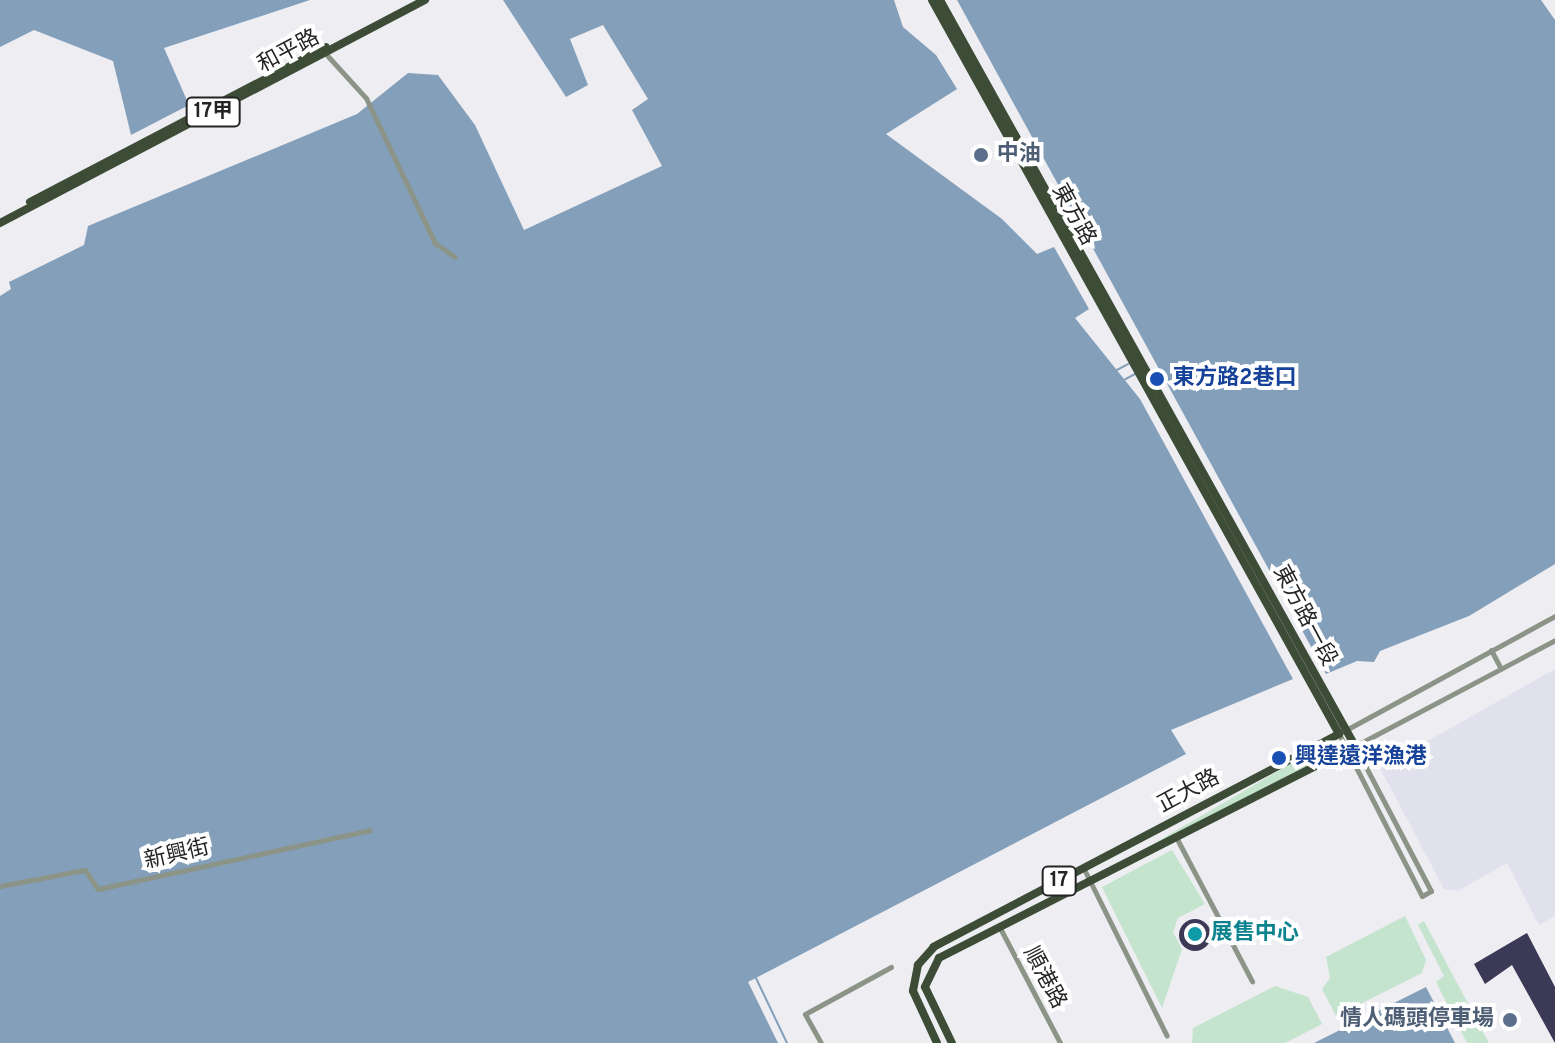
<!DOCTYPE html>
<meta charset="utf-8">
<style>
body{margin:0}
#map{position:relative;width:1555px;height:1043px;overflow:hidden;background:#ededf2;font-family:Overpass,"Noto Sans TC",sans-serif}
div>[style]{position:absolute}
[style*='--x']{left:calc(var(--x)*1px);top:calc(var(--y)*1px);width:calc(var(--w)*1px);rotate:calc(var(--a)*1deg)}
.built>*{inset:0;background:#e1e1ed}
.green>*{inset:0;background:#c4e4cd}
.water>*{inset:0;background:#849fba}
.stream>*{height:2px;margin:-1px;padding:0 1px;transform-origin:1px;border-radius:1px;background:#849fba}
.building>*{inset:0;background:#3b3956}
.round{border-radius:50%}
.minor>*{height:5px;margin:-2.5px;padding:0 2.5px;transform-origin:2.5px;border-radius:2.5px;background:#8b9487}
.primary>*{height:8px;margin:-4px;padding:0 4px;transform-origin:4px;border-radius:4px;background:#3c4c36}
.dots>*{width:22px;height:22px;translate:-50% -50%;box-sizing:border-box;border:4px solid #fff;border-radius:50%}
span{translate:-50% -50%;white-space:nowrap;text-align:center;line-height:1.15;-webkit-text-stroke:8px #fff;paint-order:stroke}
.shield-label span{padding:2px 6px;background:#fff;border:2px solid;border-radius:6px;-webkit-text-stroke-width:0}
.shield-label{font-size:20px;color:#242425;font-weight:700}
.street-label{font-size:22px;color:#242425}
.service-label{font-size:22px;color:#4e5e75;font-weight:700}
.left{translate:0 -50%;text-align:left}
.right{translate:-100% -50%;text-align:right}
.transit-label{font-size:22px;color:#164399;font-weight:700}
.culture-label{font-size:22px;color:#0d838f;font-weight:700}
</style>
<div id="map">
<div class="built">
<div style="clip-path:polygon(1555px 669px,1555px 916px,1539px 925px,1507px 863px,1458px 891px,1444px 889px,1380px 768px)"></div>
</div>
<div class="green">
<div style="clip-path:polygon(1335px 746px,1300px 771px,1096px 877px,1299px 759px)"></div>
<div style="clip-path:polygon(1172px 850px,1205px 904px,1178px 918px,1173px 932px,1182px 949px,1162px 1008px,1102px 887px)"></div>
<div style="clip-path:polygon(1405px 916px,1426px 960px,1422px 973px,1336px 1016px,1322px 989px,1330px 978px,1326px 957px)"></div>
<div style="clip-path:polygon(1424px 921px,1489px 1043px,1467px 1043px,1436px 982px,1444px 976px,1418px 925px)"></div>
<div style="clip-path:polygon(1275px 986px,1308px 997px,1322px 1024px,1285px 1043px,1192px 1043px,1193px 1028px)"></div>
</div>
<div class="water">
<div style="clip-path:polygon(0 0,310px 0,164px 48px,189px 105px,131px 135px,113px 61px,34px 30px,0 47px)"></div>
<div style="clip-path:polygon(503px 0,894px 0,903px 27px,936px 55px,957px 89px,886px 134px,1002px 219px,1037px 254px,1054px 247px,1089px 309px,1075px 318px,1140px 399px,1293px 679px,1171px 730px,1186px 754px,748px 982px,778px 1043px,0 1043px,0 296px,11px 289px,9px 282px,84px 245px,88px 226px,357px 114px,408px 73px,438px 75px,475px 125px,524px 230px,662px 166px,632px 110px,648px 99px,603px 25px,570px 39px,588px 85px,566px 97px)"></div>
<div style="clip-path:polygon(957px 0,1541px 0,1555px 20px,1555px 564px,1469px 616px,1380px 651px,1374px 662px,1357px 661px,1326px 674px)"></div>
<div style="clip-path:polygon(1426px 987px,1455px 1043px,1314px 1043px)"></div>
</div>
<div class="stream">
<div style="--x:1113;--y:372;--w:17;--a:-28"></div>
<div style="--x:1122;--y:381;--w:15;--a:-28"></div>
<div style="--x:755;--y:976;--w:74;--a:64.5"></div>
</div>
<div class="building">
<div class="round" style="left:1179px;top:919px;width:32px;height:32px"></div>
<div style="clip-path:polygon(1527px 933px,1555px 987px,1555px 1043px,1512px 965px,1485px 984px,1474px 964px)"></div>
</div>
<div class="minor">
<div style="--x:325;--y:53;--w:61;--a:47.7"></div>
<div style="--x:366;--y:98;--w:161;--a:64.6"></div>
<div style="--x:435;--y:243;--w:24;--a:35"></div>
<div style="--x:1555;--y:616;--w:246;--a:151.4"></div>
<div style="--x:1339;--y:734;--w:182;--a:62.9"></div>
<div style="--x:1422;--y:896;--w:10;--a:-29"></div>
<div style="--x:1431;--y:891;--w:164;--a:-117.7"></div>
<div style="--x:1355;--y:746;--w:226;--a:-27.9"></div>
<div style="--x:1491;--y:650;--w:21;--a:62"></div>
<div style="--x:1177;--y:839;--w:161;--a:62.2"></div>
<div style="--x:1084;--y:869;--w:186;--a:63.6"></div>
<div style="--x:0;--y:886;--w:86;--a:-10.7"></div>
<div style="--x:85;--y:870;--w:23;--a:56"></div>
<div style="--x:98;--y:889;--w:278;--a:-12.2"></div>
<div style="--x:1000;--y:928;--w:130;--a:62.4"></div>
<div style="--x:821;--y:1043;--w:33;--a:-119"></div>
<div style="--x:805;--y:1014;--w:98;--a:-28.7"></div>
</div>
<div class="primary">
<div style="--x:932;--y:0;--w:839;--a:60.99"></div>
<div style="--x:1339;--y:734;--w:458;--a:152.3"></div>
<div style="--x:934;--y:947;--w:24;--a:132"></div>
<div style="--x:918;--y:965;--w:26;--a:101"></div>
<div style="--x:913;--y:991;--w:57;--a:65.2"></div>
<div style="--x:940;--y:0;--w:854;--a:60.91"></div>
<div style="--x:1355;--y:746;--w:467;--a:153"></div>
<div style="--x:939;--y:958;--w:32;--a:116"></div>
<div style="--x:925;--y:987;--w:62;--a:64.3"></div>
<div style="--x:30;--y:202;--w:334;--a:-27.6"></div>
<div style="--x:0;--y:223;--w:480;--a:-27.7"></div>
</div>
<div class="dots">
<div style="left:981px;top:155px;background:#5c6f8a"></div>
<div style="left:1157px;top:379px;background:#1a4fb4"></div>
<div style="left:1279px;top:758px;background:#1a4fb4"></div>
<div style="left:1195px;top:934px;background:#0f9aa8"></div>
<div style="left:1510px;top:1020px;background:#5c6f8a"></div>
</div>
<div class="shield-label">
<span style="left:213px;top:112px">17甲</span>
<span style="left:1059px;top:881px">17</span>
</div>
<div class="street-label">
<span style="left:289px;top:52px;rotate:-28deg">和平路</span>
<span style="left:1073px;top:215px;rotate:61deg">東方路</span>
<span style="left:1304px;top:616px;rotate:62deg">東方路一段</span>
<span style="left:1189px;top:792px;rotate:-28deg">正大路</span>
<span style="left:177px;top:855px;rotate:-13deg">新興街</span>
<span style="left:1044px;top:978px;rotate:62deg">順港路</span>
</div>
<div class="service-label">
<span class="left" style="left:997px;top:155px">中油</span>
<span class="right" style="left:1494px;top:1020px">情人碼頭停車場</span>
</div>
<div class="transit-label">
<span class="left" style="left:1173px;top:379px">東方路2巷口</span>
<span class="left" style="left:1295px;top:758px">興達遠洋漁港</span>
</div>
<div class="culture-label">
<span class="left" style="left:1211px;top:934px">展售中心</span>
</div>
</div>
